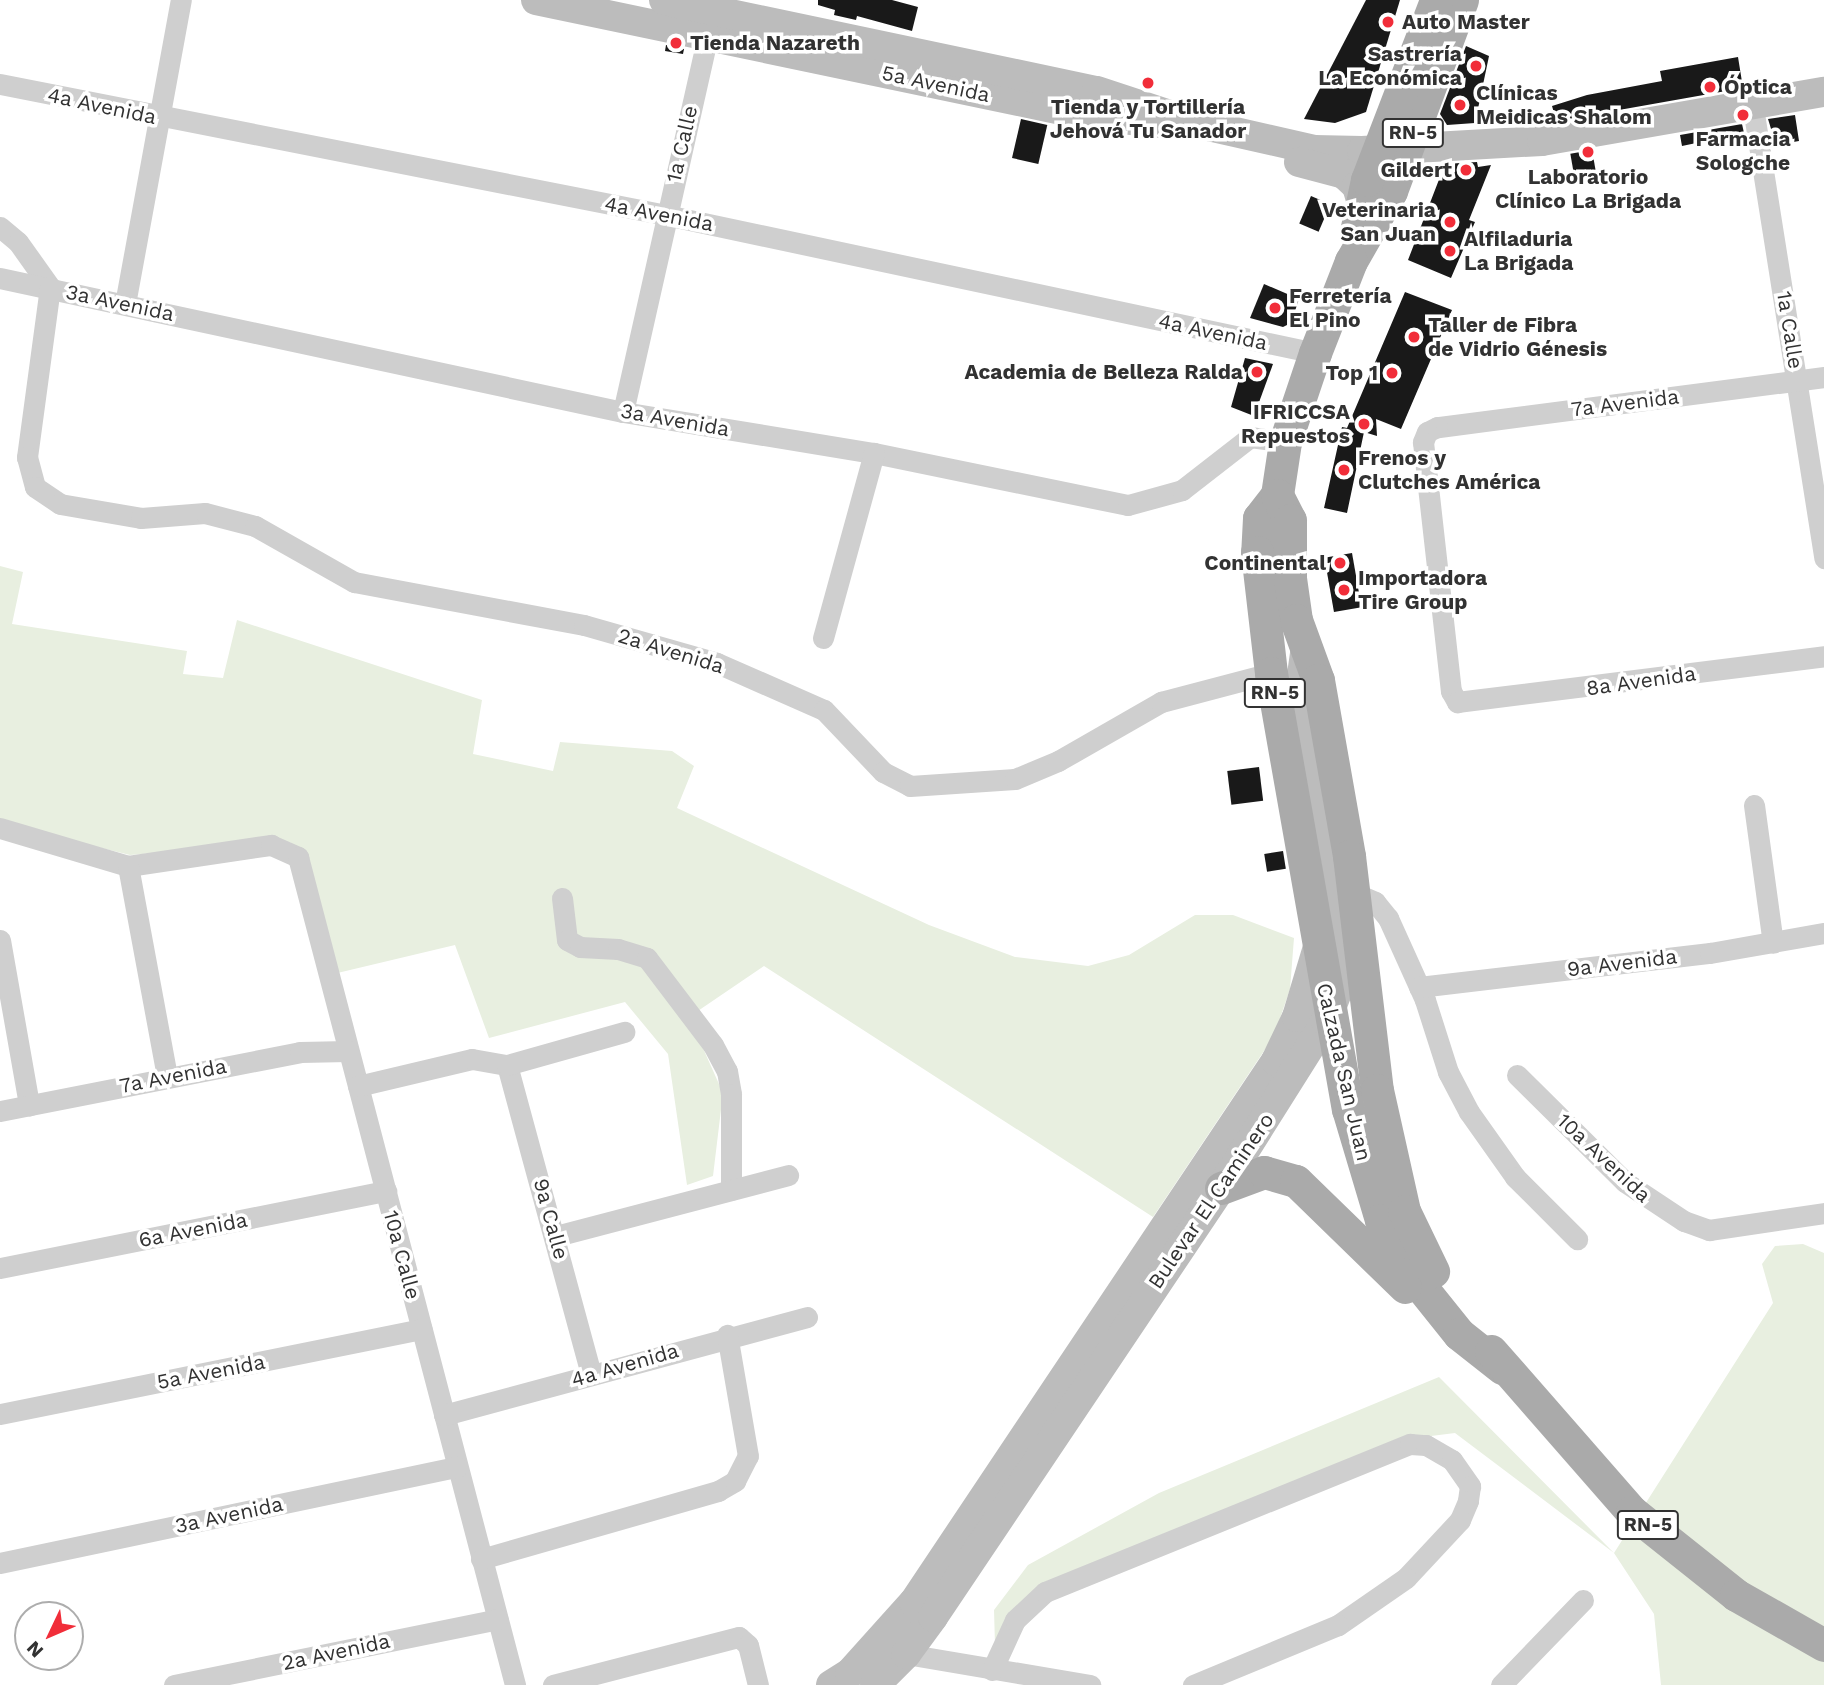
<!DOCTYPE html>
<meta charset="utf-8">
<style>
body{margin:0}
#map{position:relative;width:1824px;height:1685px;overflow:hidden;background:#fff;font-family:"Work Sans",sans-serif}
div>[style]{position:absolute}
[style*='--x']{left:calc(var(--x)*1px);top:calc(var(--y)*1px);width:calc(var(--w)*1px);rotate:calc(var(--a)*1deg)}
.green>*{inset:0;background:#e8efe0}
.building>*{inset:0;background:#191919;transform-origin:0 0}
.minor>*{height:21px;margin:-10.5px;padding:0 10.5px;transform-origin:10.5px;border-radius:10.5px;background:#cfcfcf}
.secondary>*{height:30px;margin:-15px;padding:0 15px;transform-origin:15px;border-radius:15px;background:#bcbcbc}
.primary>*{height:33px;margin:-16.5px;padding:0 16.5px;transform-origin:16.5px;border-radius:16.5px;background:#aaa}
.dots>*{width:19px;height:19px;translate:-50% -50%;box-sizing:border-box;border:4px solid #fff;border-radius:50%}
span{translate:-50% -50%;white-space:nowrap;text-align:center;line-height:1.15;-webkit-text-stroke:7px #fff;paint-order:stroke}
.shield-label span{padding:2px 5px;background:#fff;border:2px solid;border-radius:5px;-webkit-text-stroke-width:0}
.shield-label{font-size:19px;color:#323232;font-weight:700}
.poi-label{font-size:21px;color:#323232;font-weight:700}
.left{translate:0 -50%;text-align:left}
.right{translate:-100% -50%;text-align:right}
.street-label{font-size:21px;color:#323232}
.north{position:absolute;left:14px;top:1601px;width:70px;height:70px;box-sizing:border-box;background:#fff;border:2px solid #adadad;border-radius:50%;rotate:226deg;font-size:19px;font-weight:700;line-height:28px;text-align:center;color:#323232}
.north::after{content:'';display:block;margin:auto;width:24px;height:32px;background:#f12d39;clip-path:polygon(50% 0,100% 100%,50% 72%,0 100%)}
</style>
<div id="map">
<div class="green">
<div style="clip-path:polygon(0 566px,23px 572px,12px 624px,187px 651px,183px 674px,223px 678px,237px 620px,482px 700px,473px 754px,553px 771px,560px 742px,672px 751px,694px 766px,677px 808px,929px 925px,1015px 957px,1088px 966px,1129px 955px,1195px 915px,1233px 915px,1294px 938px,1290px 989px,1274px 1036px,1153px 1217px,764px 966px,689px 1017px,723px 1093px,713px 1176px,687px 1185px,668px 1054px,625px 1002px,489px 1038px,455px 945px,329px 975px,290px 842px,130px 855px,0 823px)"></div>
<div style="clip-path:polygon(1803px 1244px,1824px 1253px,1824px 1685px,1661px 1685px,1654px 1614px,1614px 1553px,1455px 1433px,1415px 1438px,1031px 1607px,995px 1645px,994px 1610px,1028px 1565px,1159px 1493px,1439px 1377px,1614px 1553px,1773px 1303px,1762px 1264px,1775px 1246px)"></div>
</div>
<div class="building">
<div style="clip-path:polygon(818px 0,892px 0,918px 7px,912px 31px,857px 16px,856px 20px,834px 15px,835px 10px,818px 5px)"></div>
<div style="clip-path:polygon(1366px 0,1400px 0,1366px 112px,1335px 123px,1304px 119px)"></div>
<div style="clip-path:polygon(666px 45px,684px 49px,683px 54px,665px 51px)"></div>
<div style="clip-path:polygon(1466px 46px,1489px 56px,1475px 123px,1447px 125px,1440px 114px)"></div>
<div style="clip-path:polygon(1738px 57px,1743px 88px,1540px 124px,1477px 127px,1476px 123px,1554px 113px,1552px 106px,1587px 95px,1662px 81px,1660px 71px)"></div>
<div style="clip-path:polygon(1795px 115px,1799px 141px,1776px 145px,1768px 119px)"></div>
<div style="left:1021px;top:119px;width:27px;height:40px;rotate:13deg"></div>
<div style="clip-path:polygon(1742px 124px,1744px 133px,1682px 146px,1680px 135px)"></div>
<div style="left:1592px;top:150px;width:29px;height:22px;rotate:80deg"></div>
<div style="clip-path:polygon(1477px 162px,1478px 167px,1491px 165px,1469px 220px,1475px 222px,1451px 278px,1408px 260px,1445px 164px)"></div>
<div style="left:1311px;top:196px;width:21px;height:30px;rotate:23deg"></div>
<div style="clip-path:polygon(1264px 284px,1299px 299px,1291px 323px,1283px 327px,1250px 318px)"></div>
<div style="clip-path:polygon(1405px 292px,1452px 310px,1401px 429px,1376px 419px,1377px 436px,1364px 432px,1347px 513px,1324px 508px,1342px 427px,1347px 428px)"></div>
<div style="clip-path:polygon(1245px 358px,1273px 364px,1254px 416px,1231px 407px)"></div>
<div style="left:1352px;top:553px;width:55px;height:28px;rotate:80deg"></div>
<div style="left:1259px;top:767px;width:34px;height:32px;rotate:83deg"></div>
<div style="left:1283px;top:851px;width:18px;height:19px;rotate:81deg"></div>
</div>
<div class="minor">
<div style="--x:0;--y:84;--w:679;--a:11.13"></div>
<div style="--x:666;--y:215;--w:664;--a:12"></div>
<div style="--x:1752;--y:101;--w:463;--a:81"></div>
<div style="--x:0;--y:227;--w:23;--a:40"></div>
<div style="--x:18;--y:242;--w:55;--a:54.6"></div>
<div style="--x:0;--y:278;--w:637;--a:12.14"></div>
<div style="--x:623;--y:412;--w:254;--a:9.3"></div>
<div style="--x:874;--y:453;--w:259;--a:11.6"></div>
<div style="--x:1128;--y:505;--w:56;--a:-15.5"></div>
<div style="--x:1182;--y:490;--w:86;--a:-37.9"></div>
<div style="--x:1250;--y:437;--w:35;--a:8"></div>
<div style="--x:50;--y:287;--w:172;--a:97.7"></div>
<div style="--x:27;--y:457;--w:31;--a:75"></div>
<div style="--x:35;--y:487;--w:30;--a:34"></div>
<div style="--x:60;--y:504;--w:82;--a:9.8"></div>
<div style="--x:141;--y:518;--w:64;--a:-4.5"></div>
<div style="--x:205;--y:513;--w:52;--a:14.6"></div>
<div style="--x:255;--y:526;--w:114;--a:29.5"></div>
<div style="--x:354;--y:582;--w:234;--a:10.6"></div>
<div style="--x:584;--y:625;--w:138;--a:15.9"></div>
<div style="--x:717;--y:663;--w:117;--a:23.7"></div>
<div style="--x:824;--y:710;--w:86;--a:46.4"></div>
<div style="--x:883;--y:772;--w:30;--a:27"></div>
<div style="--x:910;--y:786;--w:105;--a:-3.8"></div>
<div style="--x:1015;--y:779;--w:47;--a:-22.7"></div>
<div style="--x:1058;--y:761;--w:119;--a:-29.8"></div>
<div style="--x:1161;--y:702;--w:114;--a:-14.8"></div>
<div style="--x:125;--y:304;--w:309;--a:-79.6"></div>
<div style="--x:1824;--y:377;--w:390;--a:172.6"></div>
<div style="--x:1437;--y:427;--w:11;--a:153"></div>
<div style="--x:1427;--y:432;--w:11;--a:112"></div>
<div style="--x:1423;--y:442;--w:251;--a:83.6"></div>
<div style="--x:1451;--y:691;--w:13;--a:61"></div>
<div style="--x:1457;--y:702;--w:370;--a:-7.1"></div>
<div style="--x:623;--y:412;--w:397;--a:-77.3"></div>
<div style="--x:823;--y:638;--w:192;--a:-74.6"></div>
<div style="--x:1754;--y:805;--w:139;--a:82.2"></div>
<div style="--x:0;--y:828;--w:134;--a:16.5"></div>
<div style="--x:128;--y:866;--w:145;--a:-8.4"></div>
<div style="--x:271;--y:845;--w:30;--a:24"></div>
<div style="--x:298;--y:857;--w:856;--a:75.31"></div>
<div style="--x:128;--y:866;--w:215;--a:79.5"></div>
<div style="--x:1354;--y:893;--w:23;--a:23"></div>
<div style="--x:1375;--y:902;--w:21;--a:51"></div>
<div style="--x:1388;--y:918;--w:90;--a:65.7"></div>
<div style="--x:1425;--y:1000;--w:76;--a:72.3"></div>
<div style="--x:1448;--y:1072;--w:45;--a:62.3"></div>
<div style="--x:1469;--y:1112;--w:80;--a:54.7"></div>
<div style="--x:1515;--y:1177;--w:88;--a:45"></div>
<div style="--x:562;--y:898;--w:42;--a:83.2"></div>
<div style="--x:567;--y:940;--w:15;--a:28"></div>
<div style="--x:580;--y:947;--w:38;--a:3"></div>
<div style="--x:618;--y:949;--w:30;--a:17"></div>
<div style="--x:647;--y:958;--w:109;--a:52.8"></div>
<div style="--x:713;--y:1045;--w:30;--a:62"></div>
<div style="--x:727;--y:1071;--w:23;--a:80"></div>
<div style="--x:731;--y:1094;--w:96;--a:90"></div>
<div style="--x:0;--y:940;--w:168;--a:80"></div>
<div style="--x:1419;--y:987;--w:293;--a:-6.7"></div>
<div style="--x:1710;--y:953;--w:116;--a:-10"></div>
<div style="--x:507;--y:1065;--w:321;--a:74.8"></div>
<div style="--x:1517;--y:1075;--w:152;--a:44.7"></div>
<div style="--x:1625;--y:1182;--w:71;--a:33.5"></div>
<div style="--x:1684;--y:1221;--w:27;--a:20"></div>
<div style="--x:1709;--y:1230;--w:116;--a:-8.4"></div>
<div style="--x:358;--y:1086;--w:117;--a:-13.3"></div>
<div style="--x:472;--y:1059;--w:36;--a:10"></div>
<div style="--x:507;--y:1065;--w:122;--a:-15.8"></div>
<div style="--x:0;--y:1111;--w:306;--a:-11.1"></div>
<div style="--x:300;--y:1052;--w:48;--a:-1.2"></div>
<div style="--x:556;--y:1236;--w:240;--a:-14.7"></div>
<div style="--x:0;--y:1268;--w:394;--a:-11.3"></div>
<div style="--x:0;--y:1414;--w:430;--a:-11.4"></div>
<div style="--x:444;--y:1415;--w:376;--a:-15.1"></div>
<div style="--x:481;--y:1559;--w:247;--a:-16"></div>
<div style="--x:718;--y:1491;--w:20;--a:-30"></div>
<div style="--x:735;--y:1481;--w:28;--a:-63"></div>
<div style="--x:748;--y:1456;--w:123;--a:-99.8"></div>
<div style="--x:0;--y:1563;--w:467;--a:-11.9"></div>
<div style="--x:906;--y:1654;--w:187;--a:9.6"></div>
<div style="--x:992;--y:1670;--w:55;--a:-65.3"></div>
<div style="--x:1015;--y:1620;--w:41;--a:-43"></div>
<div style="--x:1045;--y:1592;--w:394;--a:-22.1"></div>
<div style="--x:1410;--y:1444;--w:16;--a:4"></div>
<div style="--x:1426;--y:1445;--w:30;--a:30"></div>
<div style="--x:1452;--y:1460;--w:32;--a:55"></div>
<div style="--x:1470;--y:1486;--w:15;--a:98"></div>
<div style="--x:1468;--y:1501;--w:21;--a:113"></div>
<div style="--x:1460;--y:1520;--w:79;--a:133"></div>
<div style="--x:1406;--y:1578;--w:83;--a:145.3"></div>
<div style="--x:1338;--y:1625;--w:157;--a:157.5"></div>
<div style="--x:174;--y:1685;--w:330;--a:-11.5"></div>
<div style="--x:553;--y:1685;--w:192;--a:-14.5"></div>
<div style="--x:739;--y:1637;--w:12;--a:42"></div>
<div style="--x:748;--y:1645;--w:41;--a:76"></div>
<div style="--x:1501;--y:1685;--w:118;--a:-46"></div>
</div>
<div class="secondary">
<div style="--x:536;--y:0;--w:566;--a:11.83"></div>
<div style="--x:1090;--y:116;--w:73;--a:5.5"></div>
<div style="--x:664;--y:0;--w:442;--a:11.9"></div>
<div style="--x:1097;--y:91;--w:99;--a:18.3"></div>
<div style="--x:1191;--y:122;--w:126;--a:12.8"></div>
<div style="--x:1314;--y:150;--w:48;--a:1.2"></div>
<div style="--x:1362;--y:151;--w:180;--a:-3.2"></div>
<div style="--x:1542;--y:141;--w:286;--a:-9.9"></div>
<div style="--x:1299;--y:162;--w:47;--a:14.9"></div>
<div style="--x:1344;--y:174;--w:18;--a:43"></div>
<div style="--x:1357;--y:186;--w:19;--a:74"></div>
<div style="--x:831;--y:1685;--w:22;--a:-32"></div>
<div style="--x:850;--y:1673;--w:96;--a:-48"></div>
<div style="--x:914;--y:1602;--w:651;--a:-56.21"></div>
<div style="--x:1276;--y:1061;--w:49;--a:-64.5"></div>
<div style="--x:1297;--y:1017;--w:73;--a:-73.3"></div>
<div style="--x:875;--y:1685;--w:44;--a:-45"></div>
<div style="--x:906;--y:1654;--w:46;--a:-53.9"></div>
<div style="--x:933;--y:1617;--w:517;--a:-56.13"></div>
<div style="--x:1221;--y:1188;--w:197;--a:-57.8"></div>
<div style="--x:1326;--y:1021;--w:33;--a:-69"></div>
<div style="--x:1338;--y:990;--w:61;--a:-87.2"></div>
<div style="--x:1341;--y:929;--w:250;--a:-99.2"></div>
<div style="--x:1301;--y:682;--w:30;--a:-82"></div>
</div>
<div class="primary">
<div style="--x:1462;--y:0;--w:204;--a:110.4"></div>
<div style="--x:1391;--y:191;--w:81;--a:119.7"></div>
<div style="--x:1351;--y:261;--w:99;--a:111.4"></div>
<div style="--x:1315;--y:353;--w:94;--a:108.6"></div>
<div style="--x:1285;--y:442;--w:54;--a:98.6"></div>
<div style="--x:1277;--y:495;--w:29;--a:128"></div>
<div style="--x:1259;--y:518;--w:34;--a:93"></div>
<div style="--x:1257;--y:552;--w:122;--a:83.4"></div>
<div style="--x:1271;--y:673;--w:443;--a:80"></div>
<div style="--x:1348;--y:1109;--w:116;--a:73.4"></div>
<div style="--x:1381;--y:1220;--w:60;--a:61.3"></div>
<div style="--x:1410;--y:1273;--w:78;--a:51.2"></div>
<div style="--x:1459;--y:1334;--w:55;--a:38.3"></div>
<div style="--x:1356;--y:232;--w:53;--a:-78.1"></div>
<div style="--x:1367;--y:180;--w:193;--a:-69"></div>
<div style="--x:1277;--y:495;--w:28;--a:63"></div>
<div style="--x:1290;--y:520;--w:58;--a:90"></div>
<div style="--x:1290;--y:578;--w:42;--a:81.9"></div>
<div style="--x:1296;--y:620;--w:64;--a:69.9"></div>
<div style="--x:1318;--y:680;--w:179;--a:80"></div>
<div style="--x:1349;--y:856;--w:236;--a:83.2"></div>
<div style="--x:1377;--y:1090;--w:124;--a:77.4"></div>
<div style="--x:1404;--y:1211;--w:67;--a:64.2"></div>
<div style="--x:1221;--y:1188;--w:46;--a:-20.4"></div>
<div style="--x:1264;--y:1172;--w:33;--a:16"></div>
<div style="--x:1296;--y:1181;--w:152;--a:44.2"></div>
<div style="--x:1491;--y:1351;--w:214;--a:48.8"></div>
<div style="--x:1632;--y:1512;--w:133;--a:38.6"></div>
<div style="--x:1736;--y:1595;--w:101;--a:29.6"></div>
</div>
<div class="dots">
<div style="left:1388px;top:22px;background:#f12d39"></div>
<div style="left:676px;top:43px;background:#f12d39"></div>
<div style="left:1476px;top:66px;background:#f12d39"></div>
<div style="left:1148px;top:83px;background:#f12d39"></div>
<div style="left:1710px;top:87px;background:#f12d39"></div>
<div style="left:1460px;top:105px;background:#f12d39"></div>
<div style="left:1743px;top:115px;background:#f12d39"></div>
<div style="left:1588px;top:152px;background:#f12d39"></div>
<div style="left:1466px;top:170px;background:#f12d39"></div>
<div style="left:1450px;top:222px;background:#f12d39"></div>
<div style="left:1450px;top:251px;background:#f12d39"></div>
<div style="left:1275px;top:308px;background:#f12d39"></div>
<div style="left:1414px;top:337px;background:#f12d39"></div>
<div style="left:1257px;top:372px;background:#f12d39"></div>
<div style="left:1392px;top:373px;background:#f12d39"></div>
<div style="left:1364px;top:424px;background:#f12d39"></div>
<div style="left:1344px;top:470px;background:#f12d39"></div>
<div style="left:1340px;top:563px;background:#f12d39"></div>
<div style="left:1344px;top:590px;background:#f12d39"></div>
</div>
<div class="shield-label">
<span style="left:1413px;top:133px">RN-5</span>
<span style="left:1275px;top:693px">RN-5</span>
<span style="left:1648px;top:1525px">RN-5</span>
</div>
<div class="poi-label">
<span class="left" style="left:1402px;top:22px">Auto Master</span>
<span class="left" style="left:690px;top:43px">Tienda Nazareth</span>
<span class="right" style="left:1462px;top:66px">Sastrería<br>La Económica</span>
<span class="left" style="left:1724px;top:87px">Óptica</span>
<span class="left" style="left:1476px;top:105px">Clínicas<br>Meidicas Shalom</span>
<span style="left:1148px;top:119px">Tienda y Tortillería<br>Jehová Tu Sanador</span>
<span style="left:1743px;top:151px">Farmacia<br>Sologche</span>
<span class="right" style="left:1452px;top:170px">Gildert</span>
<span style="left:1588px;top:189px">Laboratorio<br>Clínico La Brigada</span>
<span class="right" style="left:1436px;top:222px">Veterinaria<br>San Juan</span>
<span class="left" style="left:1464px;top:251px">Alfiladuria<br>La Brigada</span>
<span class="left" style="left:1289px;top:308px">Ferretería<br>El Pino</span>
<span class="left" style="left:1428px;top:337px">Taller de Fibra<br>de Vidrio Génesis</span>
<span class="right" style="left:1243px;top:372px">Academia de Belleza Ralda</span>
<span class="right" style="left:1378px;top:373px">Top 1</span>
<span class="right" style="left:1350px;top:424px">IFRICCSA<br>Repuestos</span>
<span class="left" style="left:1358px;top:470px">Frenos y<br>Clutches América</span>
<span class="right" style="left:1326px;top:563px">Continental</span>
<span class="left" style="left:1358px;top:590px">Importadora<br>Tire Group</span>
</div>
<div class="street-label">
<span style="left:936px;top:84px;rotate:12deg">5a Avenida</span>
<span style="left:102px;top:106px;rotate:12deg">4a Avenida</span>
<span style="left:682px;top:144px;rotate:-77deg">1a Calle</span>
<span style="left:659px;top:214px;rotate:11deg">4a Avenida</span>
<span style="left:120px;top:303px;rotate:12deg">3a Avenida</span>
<span style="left:1790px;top:330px;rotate:81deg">1a Calle</span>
<span style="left:1213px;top:332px;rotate:12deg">4a Avenida</span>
<span style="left:1625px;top:403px;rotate:-7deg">7a Avenida</span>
<span style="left:675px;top:420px;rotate:10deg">3a Avenida</span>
<span style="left:671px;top:651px;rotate:17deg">2a Avenida</span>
<span style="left:1641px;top:681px;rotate:-8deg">8a Avenida</span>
<span style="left:1622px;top:963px;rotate:-7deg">9a Avenida</span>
<span style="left:1344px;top:1072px;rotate:77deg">Calzada San Juan</span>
<span style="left:173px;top:1076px;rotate:-11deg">7a Avenida</span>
<span style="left:1604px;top:1158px;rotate:43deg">10a Avenida</span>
<span style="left:1211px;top:1201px;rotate:-56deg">Bulevar El Caminero</span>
<span style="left:551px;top:1219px;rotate:75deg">9a Calle</span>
<span style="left:193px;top:1230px;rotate:-11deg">6a Avenida</span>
<span style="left:402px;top:1255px;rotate:75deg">10a Calle</span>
<span style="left:625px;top:1365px;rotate:-16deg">4a Avenida</span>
<span style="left:211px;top:1372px;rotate:-11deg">5a Avenida</span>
<span style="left:229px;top:1515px;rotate:-12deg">3a Avenida</span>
<span style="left:336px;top:1652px;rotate:-12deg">2a Avenida</span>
</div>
<div class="north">N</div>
</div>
